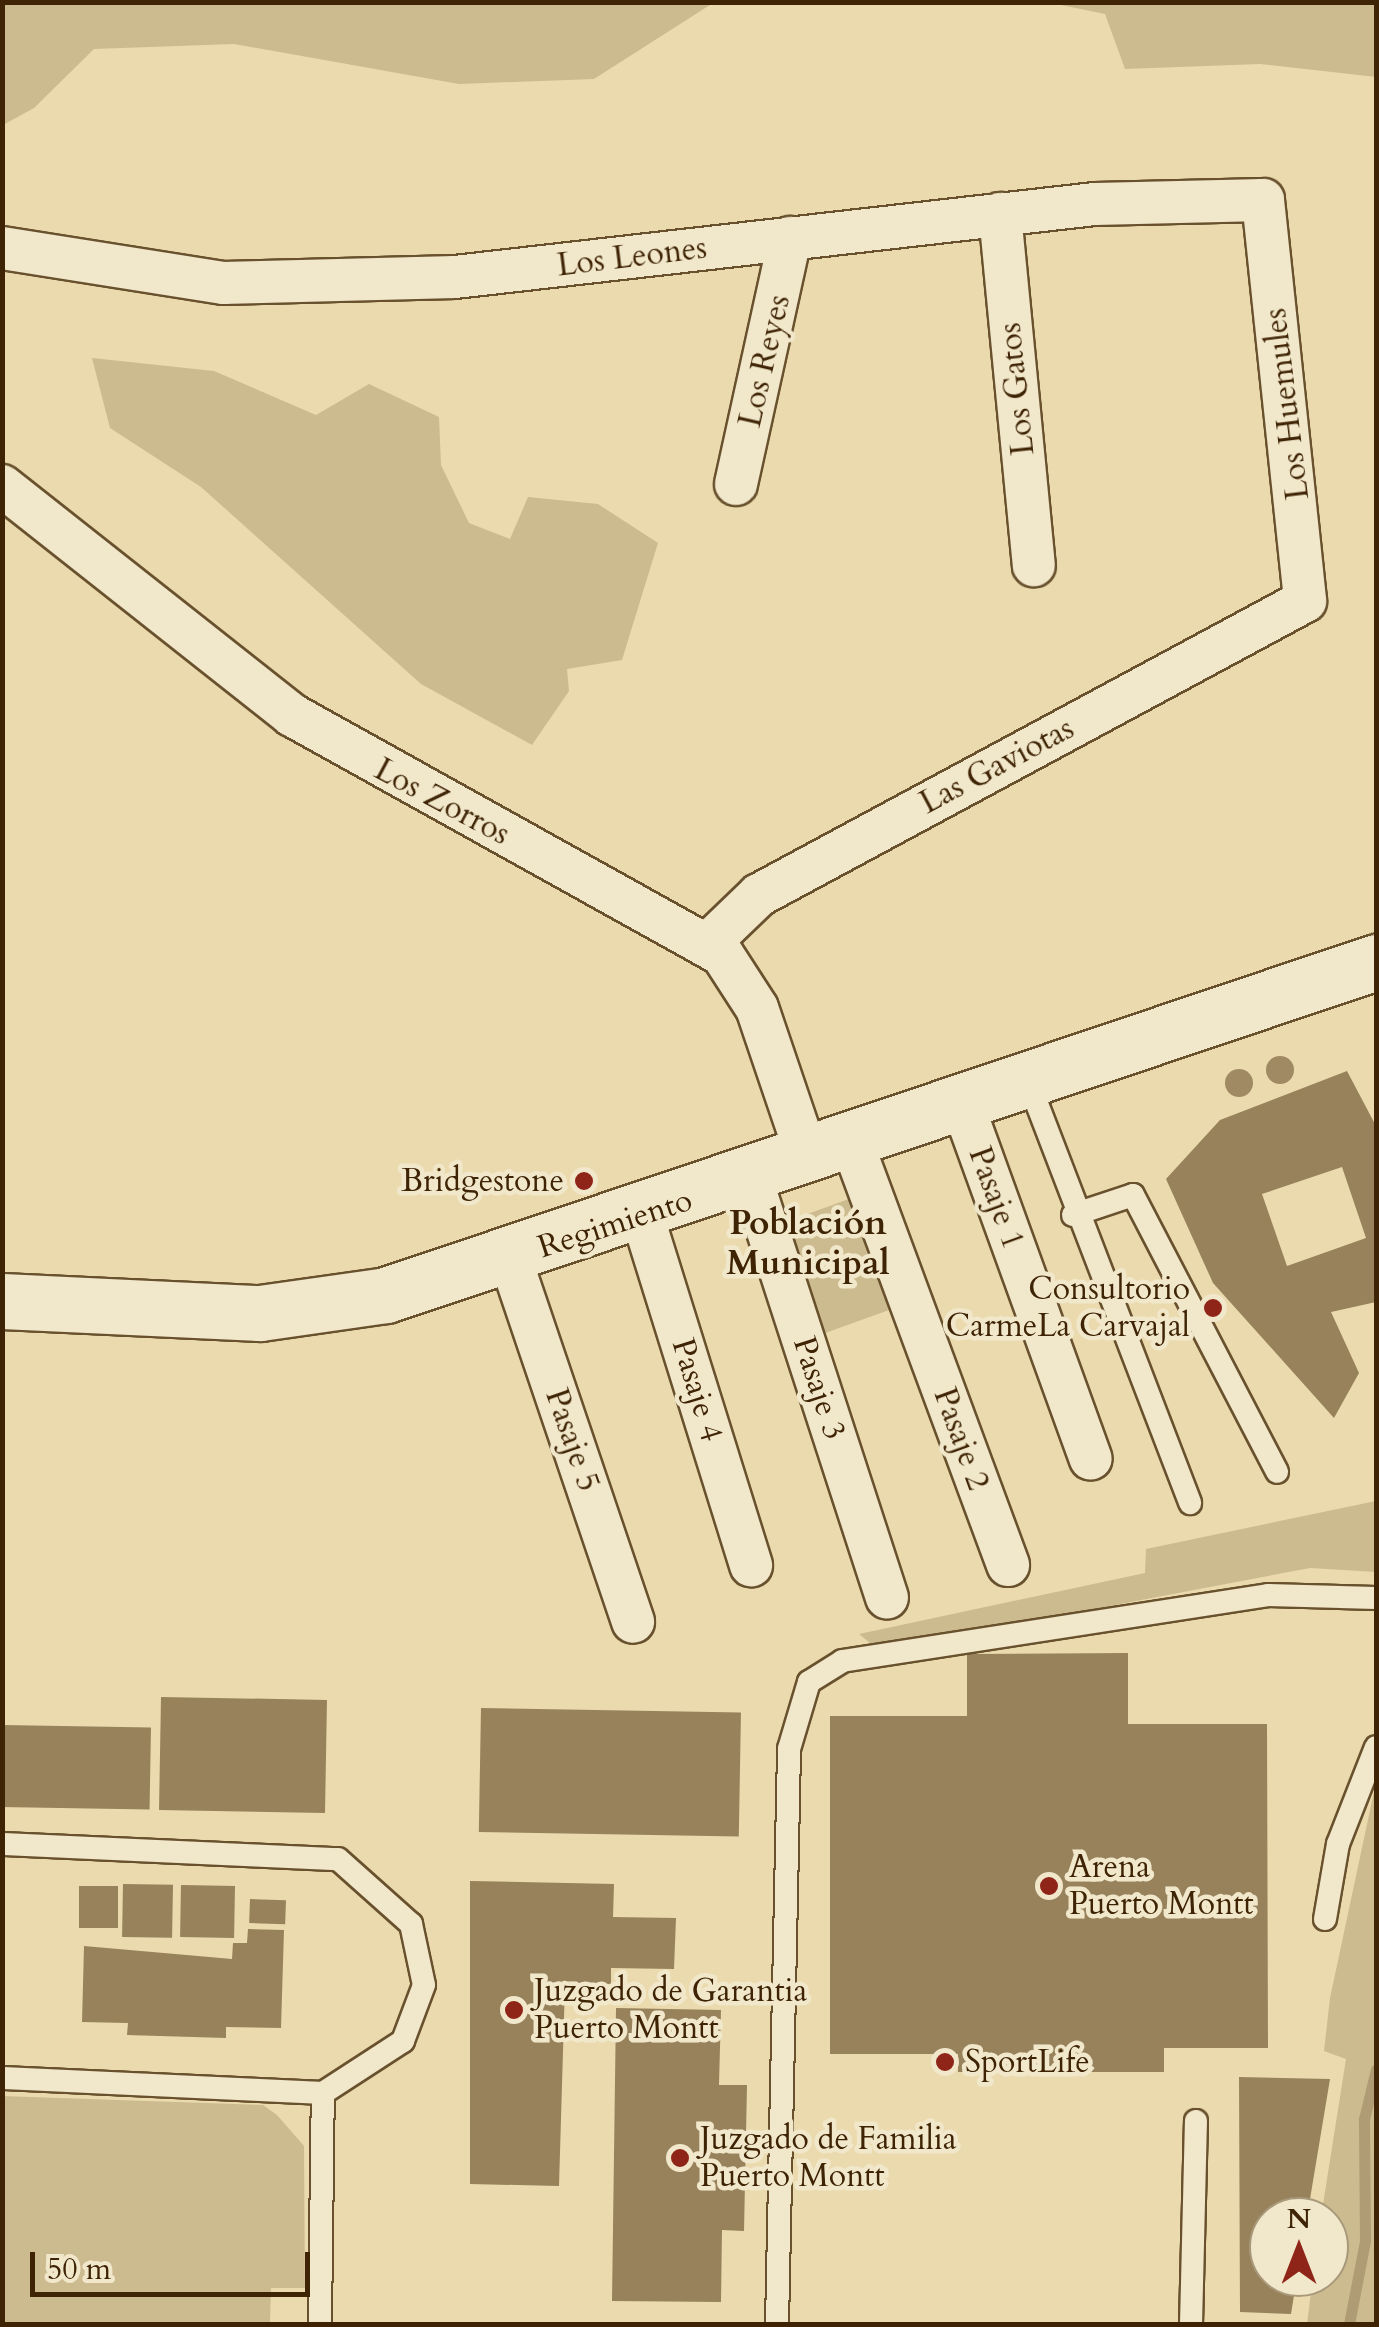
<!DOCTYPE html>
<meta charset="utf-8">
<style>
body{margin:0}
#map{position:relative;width:1379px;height:2327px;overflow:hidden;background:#eadaad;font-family:Cardo,serif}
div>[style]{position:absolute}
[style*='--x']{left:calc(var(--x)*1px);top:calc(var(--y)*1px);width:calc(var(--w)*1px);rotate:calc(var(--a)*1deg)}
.green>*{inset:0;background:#cdbb90;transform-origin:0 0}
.stream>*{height:11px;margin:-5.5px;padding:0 5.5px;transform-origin:5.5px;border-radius:5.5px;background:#b09c74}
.building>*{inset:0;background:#97825c;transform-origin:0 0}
.roads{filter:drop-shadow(2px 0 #69512e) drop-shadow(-2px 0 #69512e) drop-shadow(0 2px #69512e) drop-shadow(0 -2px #69512e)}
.service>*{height:22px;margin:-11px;padding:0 11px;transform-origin:11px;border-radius:11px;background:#f1e7ca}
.minor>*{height:42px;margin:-21px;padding:0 21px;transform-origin:21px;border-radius:21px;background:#f1e7ca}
.secondary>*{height:55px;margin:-27.5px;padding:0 27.5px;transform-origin:27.5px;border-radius:27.5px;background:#f1e7ca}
.trees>*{width:28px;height:28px;margin:-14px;border-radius:50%;background:#9f8a63}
.dots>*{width:28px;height:28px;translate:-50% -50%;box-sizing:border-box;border:5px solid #f1e7ca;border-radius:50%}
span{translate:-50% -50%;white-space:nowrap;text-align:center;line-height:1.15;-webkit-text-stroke:9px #f1e7ca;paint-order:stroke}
.street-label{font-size:32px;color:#3e2304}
.poi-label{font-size:32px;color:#3e2304}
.right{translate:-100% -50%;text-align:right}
.left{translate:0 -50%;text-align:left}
.neighbourhood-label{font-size:35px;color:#3e2304;font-weight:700}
.frame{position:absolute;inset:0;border:5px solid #3e2304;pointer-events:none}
.north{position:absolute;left:1249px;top:2197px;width:100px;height:100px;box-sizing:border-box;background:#f1e7ca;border:2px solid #a9997b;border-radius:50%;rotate:0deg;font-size:28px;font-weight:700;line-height:40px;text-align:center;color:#3e2304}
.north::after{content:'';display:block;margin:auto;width:35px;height:45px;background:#8f2418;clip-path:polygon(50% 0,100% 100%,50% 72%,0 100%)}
.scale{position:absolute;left:30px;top:2252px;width:280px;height:45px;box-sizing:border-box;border:5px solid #3e2304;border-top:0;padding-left:12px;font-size:30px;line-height:35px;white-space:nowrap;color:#3e2304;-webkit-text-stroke:8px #f1e7ca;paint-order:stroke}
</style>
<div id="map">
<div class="green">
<div style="clip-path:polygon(3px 2px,713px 2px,713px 3px,594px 79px,459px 84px,234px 44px,94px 49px,34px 108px,3px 125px)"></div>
<div style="clip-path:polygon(1051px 3px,1376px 3px,1376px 77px,1260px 64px,1125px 69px,1105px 14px)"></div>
<div style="clip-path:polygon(92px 358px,214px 371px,316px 415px,369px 384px,439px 417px,441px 465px,469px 523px,510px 539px,528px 497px,598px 504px,658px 543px,622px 660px,567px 669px,569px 691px,532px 745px,421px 684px,201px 487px,110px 428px)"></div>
<div style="left:857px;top:1196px;width:118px;height:81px;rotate:70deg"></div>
<div style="clip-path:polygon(1376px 1501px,1376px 1572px,1310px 1568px,952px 1636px,870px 1643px,859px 1634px,1145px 1573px,1146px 1549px)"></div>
<div style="clip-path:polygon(1376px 1782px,1376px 2324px,1307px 2324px,1313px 2277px,1329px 2277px,1329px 2217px,1321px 2217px,1346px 2059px,1324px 2051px,1330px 1998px)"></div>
<div style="clip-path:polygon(2px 2096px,263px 2105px,277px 2115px,304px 2146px,305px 2288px,271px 2288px,270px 2322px,305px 2324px,3px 2324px)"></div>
</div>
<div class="stream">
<div style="--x:1349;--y:2324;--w:85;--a:-79.1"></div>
<div style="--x:1365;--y:2241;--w:122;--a:-90.5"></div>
<div style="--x:1364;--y:2119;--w:51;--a:-76.5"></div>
</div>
<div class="building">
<div style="clip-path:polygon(evenodd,1347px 1071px,1376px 1126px,1376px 1302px,1331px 1312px,1359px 1373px,1334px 1418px,1213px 1283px,1166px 1179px,1220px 1120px,1347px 1071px,1342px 1167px,1366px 1238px,1287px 1266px,1262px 1194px,1342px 1167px)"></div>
<div style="clip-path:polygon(1128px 1653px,1128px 1724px,1267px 1724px,1268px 2048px,1164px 2048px,1164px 2072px,958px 2072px,958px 2054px,830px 2054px,830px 1716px,967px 1716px,967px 1654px)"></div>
<div style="left:161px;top:1697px;width:166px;height:113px;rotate:1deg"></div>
<div style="left:481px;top:1708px;width:260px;height:124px;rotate:1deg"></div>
<div style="left:2px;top:1725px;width:149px;height:82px;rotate:1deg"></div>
<div style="clip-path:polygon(470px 1881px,614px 1884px,613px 1917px,676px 1918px,674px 1969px,611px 1968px,611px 1984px,565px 1984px,559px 2186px,470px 2184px)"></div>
<div style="left:123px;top:1884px;width:50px;height:53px;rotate:1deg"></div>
<div style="left:181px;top:1885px;width:54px;height:52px;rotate:1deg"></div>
<div style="left:79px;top:1886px;width:39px;height:42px"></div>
<div style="left:250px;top:1899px;width:36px;height:24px;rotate:2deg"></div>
<div style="clip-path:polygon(248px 1929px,284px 1930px,281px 2028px,226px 2027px,226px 2038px,127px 2035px,128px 2023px,82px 2022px,84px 1946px,232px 1959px,233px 1943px,247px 1943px)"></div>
<div style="clip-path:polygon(616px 2008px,721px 2010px,719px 2085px,747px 2085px,744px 2231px,722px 2230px,721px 2302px,612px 2301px)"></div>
<div style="clip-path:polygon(1239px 2077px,1330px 2079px,1307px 2217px,1269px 2217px,1269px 2277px,1297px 2277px,1291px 2314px,1240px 2312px)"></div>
</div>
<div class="roads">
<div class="service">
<div style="--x:1029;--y:1083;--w:450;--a:69"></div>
<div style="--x:1073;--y:1215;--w:63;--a:-18.4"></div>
<div style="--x:1133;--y:1195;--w:312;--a:62.5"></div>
<div style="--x:2;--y:1844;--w:336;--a:2.6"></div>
<div style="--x:338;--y:1859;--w:98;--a:41.7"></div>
<div style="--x:411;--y:1924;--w:62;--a:78"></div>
<div style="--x:424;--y:1985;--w:60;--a:110.6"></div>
<div style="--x:403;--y:2041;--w:95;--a:147"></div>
<div style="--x:323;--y:2093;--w:321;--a:-177.3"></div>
<div style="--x:1325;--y:1919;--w:76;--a:-80.2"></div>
<div style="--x:1338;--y:1844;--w:104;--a:-68.6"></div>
<div style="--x:320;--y:2324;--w:231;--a:-89.3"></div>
<div style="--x:777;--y:2324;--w:575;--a:-88.8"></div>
<div style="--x:789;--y:1749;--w:70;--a:-73.4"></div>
<div style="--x:809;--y:1682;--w:39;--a:-32"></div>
<div style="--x:842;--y:1661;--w:431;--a:-8.8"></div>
<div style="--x:1268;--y:1595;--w:108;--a:1.6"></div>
<div style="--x:1191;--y:2324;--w:203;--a:-88.6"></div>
</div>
<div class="minor">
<div style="--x:1000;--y:214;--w:353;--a:84.5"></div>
<div style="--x:2;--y:248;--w:224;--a:9"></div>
<div style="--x:223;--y:283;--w:232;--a:-1.5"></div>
<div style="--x:455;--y:277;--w:644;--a:-6.51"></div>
<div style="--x:1095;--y:204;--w:168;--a:-1.4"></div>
<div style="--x:1263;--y:200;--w:403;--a:84"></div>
<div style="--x:1305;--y:601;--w:620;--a:151.7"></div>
<div style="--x:759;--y:895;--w:72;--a:136.1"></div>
<div style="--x:736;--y:484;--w:252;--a:-77.6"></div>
<div style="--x:2;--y:486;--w:370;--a:38.3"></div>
<div style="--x:292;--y:715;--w:492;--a:29.1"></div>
<div style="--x:722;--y:954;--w:64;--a:57.1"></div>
<div style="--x:757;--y:1008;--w:159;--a:71.3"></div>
<div style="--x:963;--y:1106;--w:375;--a:70.1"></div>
<div style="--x:852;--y:1143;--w:450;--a:69.7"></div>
<div style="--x:751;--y:1179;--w:440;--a:72"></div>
<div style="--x:642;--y:1215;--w:367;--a:72.7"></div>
<div style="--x:510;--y:1258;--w:384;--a:71.3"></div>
</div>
<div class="secondary">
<div style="--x:2;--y:1301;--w:258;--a:2.7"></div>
<div style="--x:260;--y:1313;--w:127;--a:-8.1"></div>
<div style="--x:386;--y:1295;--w:1045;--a:-18.59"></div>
</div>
</div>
<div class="trees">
<div style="left:1280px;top:1070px"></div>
<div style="left:1239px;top:1083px"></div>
</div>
<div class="dots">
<div style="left:584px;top:1181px;background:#8f2418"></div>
<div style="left:1213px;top:1308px;background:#8f2418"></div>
<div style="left:1049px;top:1886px;background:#8f2418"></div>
<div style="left:514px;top:2010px;background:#8f2418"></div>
<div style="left:945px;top:2062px;background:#8f2418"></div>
<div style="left:680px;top:2158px;background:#8f2418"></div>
</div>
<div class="street-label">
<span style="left:632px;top:257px;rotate:-7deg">Los Leones</span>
<span style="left:765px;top:361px;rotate:-77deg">Los Reyes</span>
<span style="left:1017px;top:389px;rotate:-96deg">Los Gatos</span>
<span style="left:1287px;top:404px;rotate:-97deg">Los Huemules</span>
<span style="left:997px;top:766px;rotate:-28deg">Las Gaviotas</span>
<span style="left:442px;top:802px;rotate:28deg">Los Zorros</span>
<span style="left:996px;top:1198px;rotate:70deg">Pasaje 1</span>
<span style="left:615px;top:1224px;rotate:-18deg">Regimiento</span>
<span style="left:819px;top:1388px;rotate:72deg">Pasaje 3</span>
<span style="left:697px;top:1390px;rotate:73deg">Pasaje 4</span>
<span style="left:961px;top:1439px;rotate:70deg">Pasaje 2</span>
<span style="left:572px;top:1440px;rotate:71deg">Pasaje 5</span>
</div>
<div class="poi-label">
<span class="right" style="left:564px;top:1181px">Bridgestone</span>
<span class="right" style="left:1190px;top:1308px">Consultorio<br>CarmeLa Carvajal</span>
<span class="left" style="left:1069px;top:1886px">Arena<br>Puerto Montt</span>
<span class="left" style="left:534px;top:2010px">Juzgado de Garantia<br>Puerto Montt</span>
<span class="left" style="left:965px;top:2062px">SportLife</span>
<span class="left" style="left:700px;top:2158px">Juzgado de Familia<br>Puerto Montt</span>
</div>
<div class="neighbourhood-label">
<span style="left:808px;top:1243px">Población<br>Municipal</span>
</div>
<div class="frame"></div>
<div class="north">N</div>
<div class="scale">50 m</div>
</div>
